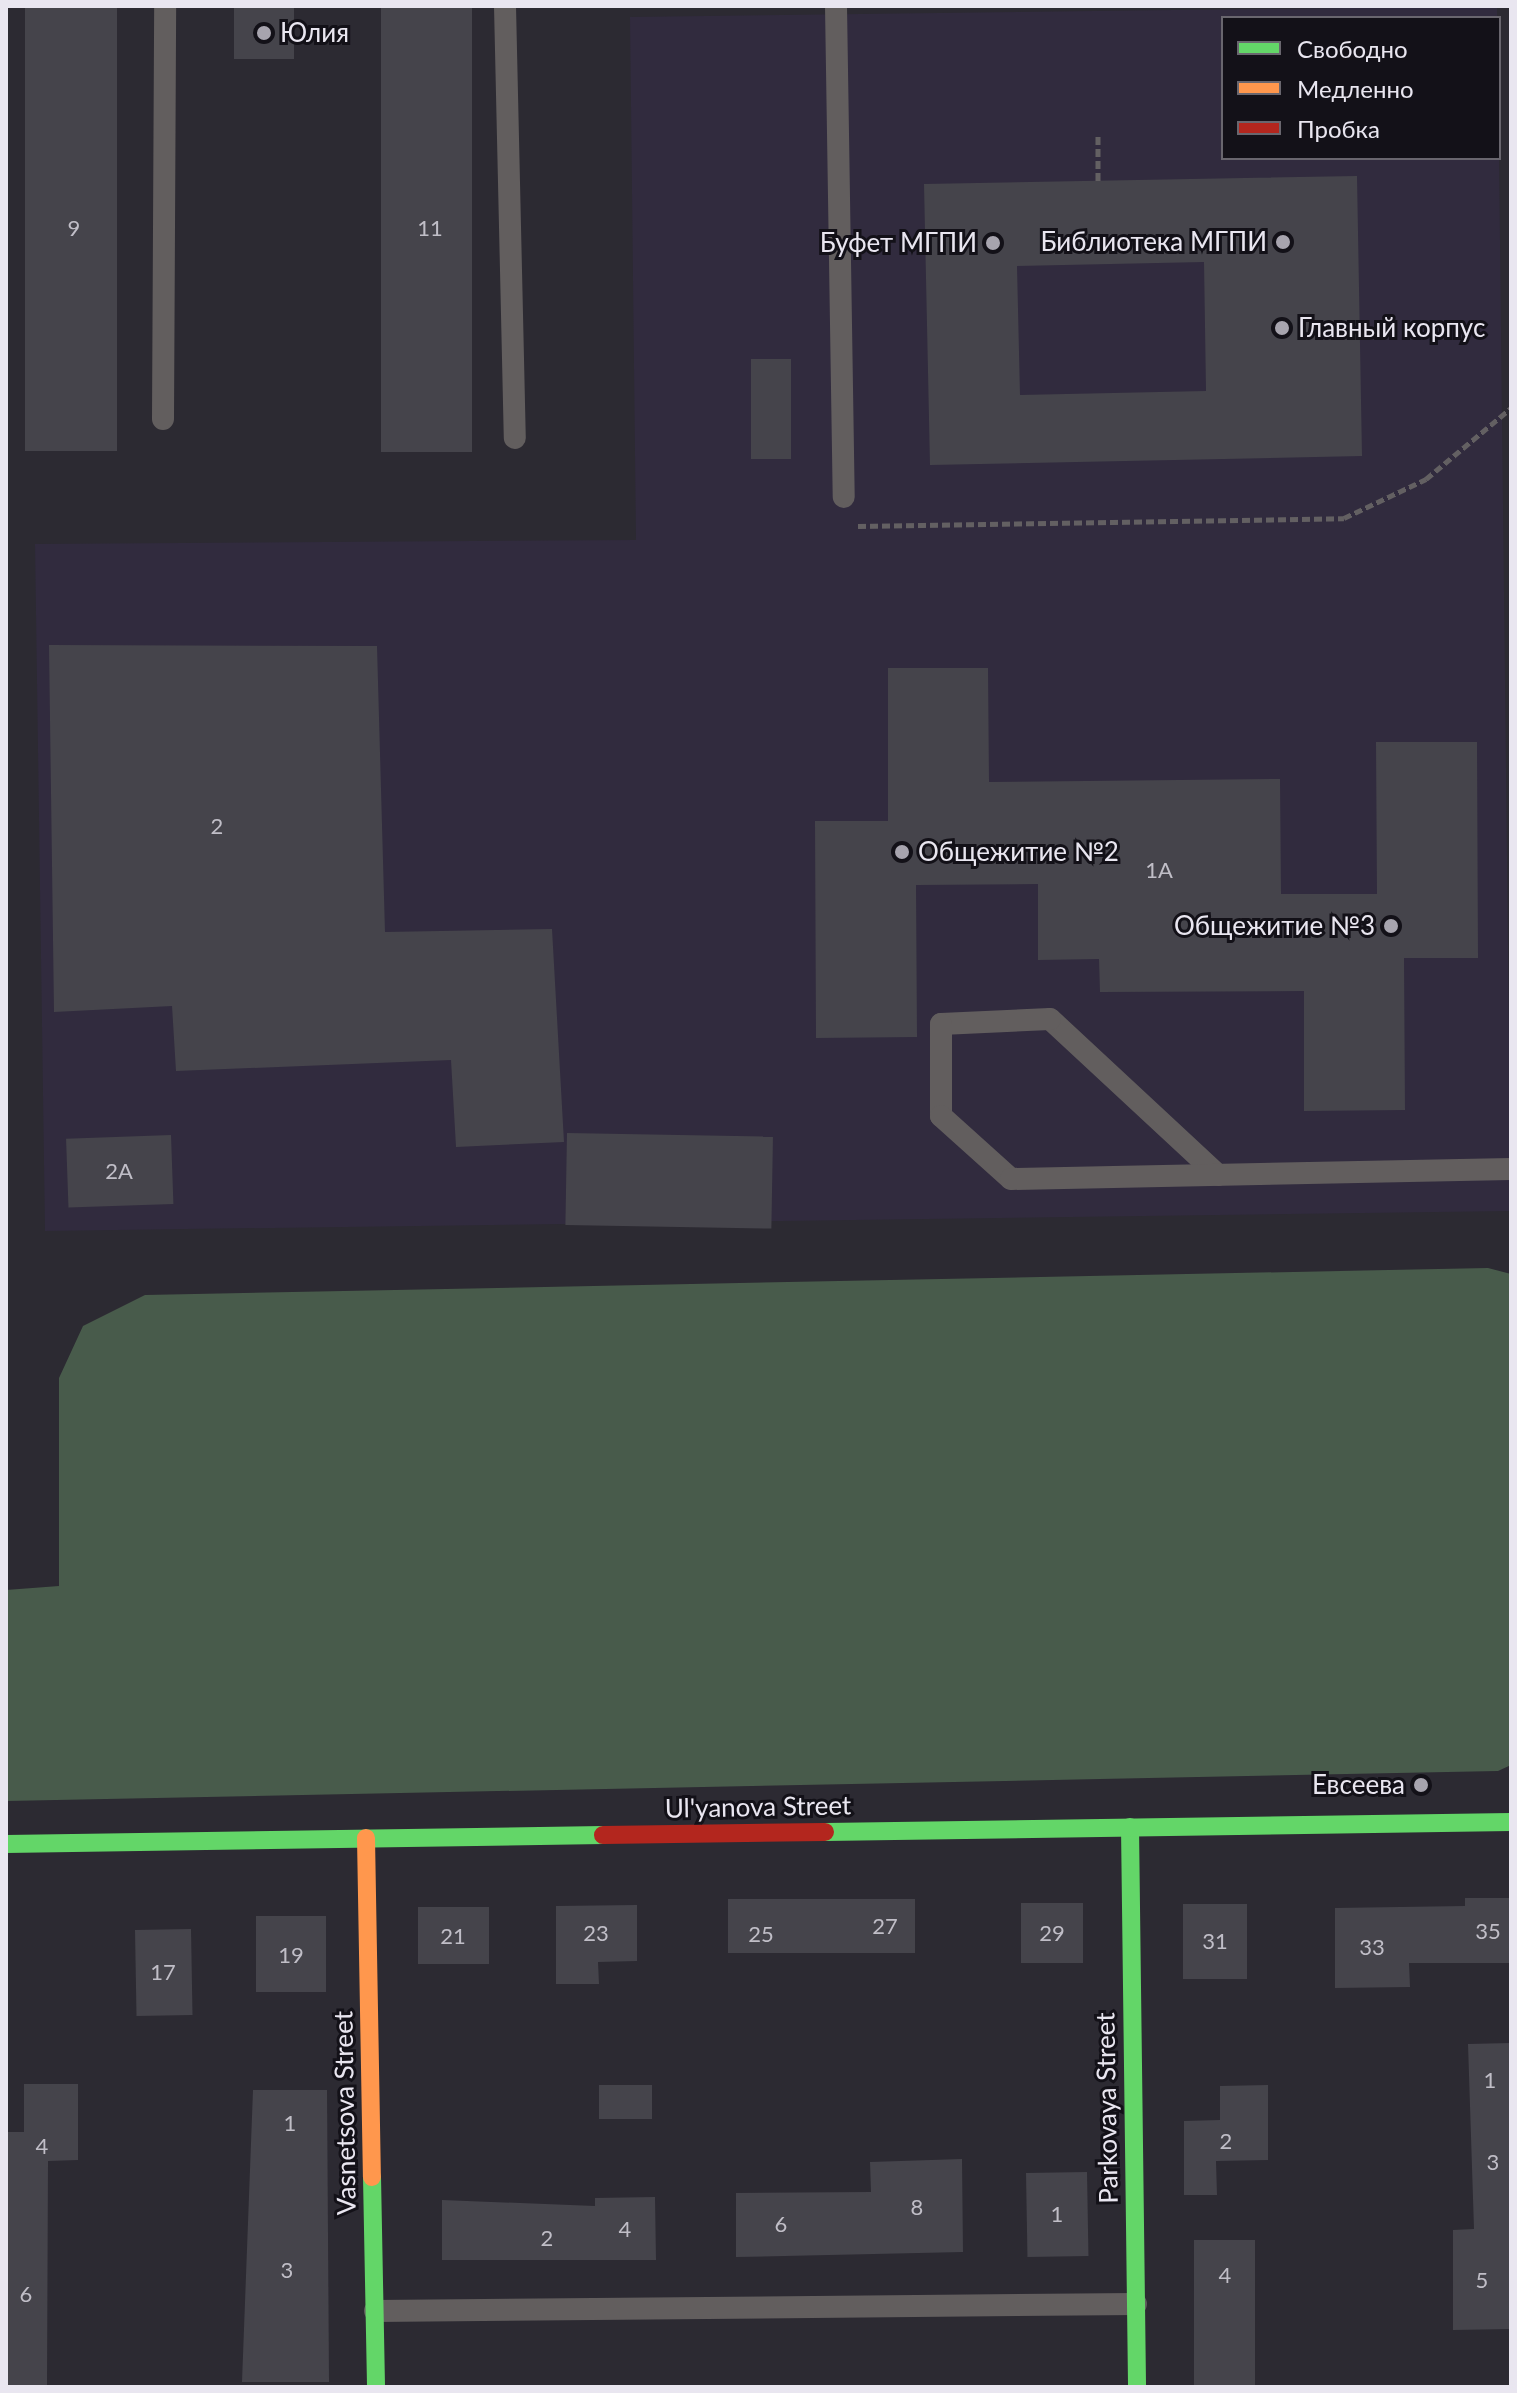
<!DOCTYPE html>
<meta charset="utf-8">
<style>
body{margin:0}
#map{position:relative;width:1517px;height:2393px;overflow:hidden;background:#2c2a32;font-family:Lato,sans-serif}
div>[style]{position:absolute}
[style*='--x']{left:calc(var(--x)*1px);top:calc(var(--y)*1px);width:calc(var(--w)*1px);rotate:calc(var(--a)*1deg)}
.built>*{inset:0;background:#312b3e}
.forest>*{inset:0;background:#485b4b}
.building>*{inset:0;background:#45444b;transform-origin:0 0}
.path>*{height:5px;margin-top:-2.5px;transform-origin:0;background:repeating-linear-gradient(90deg,#636062 0 8px,transparent 0 12px)}
.lane>*{height:22px;margin:-11px;padding:0 11px;transform-origin:11px;border-radius:11px;background:#625e5e}
.fast>*{height:18px;margin:-9px;padding:0 9px;transform-origin:9px;border-radius:9px;background:#63d668}
.slow>*{height:18px;margin:-9px;padding:0 9px;transform-origin:9px;border-radius:9px;background:#ff974d}
.jam>*{height:18px;margin:-9px;padding:0 9px;transform-origin:9px;border-radius:9px;background:#b3261e}
.dots>*{width:22px;height:22px;translate:-50% -50%;box-sizing:border-box;border:4px solid #131118;border-radius:50%}
span{translate:-50% -50%;white-space:nowrap;text-align:center;line-height:1.15;-webkit-text-stroke:6px #131118;paint-order:stroke}
.number-label{font-size:22px;color:#c0bec7}
.number-label span{-webkit-text-stroke-width:0}
.poi-label{font-size:26px;color:#e9e6f0}
.left{translate:0 -50%;text-align:left}
.right{translate:-100% -50%;text-align:right}
.street-label{font-size:26px;color:#e9e6f0}
.frame{position:absolute;inset:0;border:8px solid #e9e6f0;pointer-events:none}
.legend{position:absolute;left:1221px;top:16px;width:280px;height:144px;box-sizing:border-box;background:#131118;border:2px solid #69666e;margin:0;padding:10px 14px;list-style:none;font-size:24px;color:#e9e6f0}
.legend li{display:flex;align-items:center;gap:16px;height:40px}
.legend b{width:40px;border:2px solid #69666e}
</style>
<div id="map">
<div class="built">
<div style="clip-path:polygon(1497px 6px,1497px 18px,1223px 18px,1223px 158px,1499px 153px,1511px 1211px,45px 1231px,35px 544px,636px 540px,630px 17px)"></div>
</div>
<div class="forest">
<div style="clip-path:polygon(1488px 1268px,1511px 1274px,1511px 1765px,1498px 1771px,6px 1801px,6px 1590px,59px 1586px,59px 1378px,83px 1326px,145px 1295px)"></div>
</div>
<div class="building">
<div style="left:25px;top:6px;width:92px;height:445px"></div>
<div style="left:381px;top:6px;width:91px;height:446px"></div>
<div style="left:294px;top:7px;width:52px;height:60px;rotate:90deg"></div>
<div style="clip-path:polygon(evenodd,1357px 176px,1362px 456px,930px 465px,924px 184px,1357px 176px,1204px 262px,1206px 391px,1020px 395px,1017px 266px,1204px 262px)"></div>
<div style="left:751px;top:359px;width:40px;height:100px"></div>
<div style="clip-path:polygon(49px 645px,377px 646px,385px 932px,552px 929px,564px 1142px,456px 1147px,451px 1060px,176px 1071px,172px 1006px,54px 1012px)"></div>
<div style="clip-path:polygon(888px 668px,988px 668px,989px 782px,1280px 779px,1281px 894px,1377px 894px,1376px 742px,1477px 742px,1478px 958px,1404px 958px,1405px 1110px,1304px 1111px,1304px 991px,1100px 992px,1099px 959px,1038px 960px,1038px 884px,916px 885px,917px 1037px,816px 1038px,815px 821px,888px 821px)"></div>
<div style="left:567px;top:1133px;width:206px;height:92px;rotate:1deg"></div>
<div style="left:171px;top:1135px;width:69px;height:105px;rotate:88deg"></div>
<div style="clip-path:polygon(1465px 1898px,1511px 1898px,1511px 1963px,1409px 1963px,1410px 1987px,1335px 1988px,1335px 1908px,1465px 1906px)"></div>
<div style="left:915px;top:1899px;width:54px;height:187px;rotate:90deg"></div>
<div style="left:1083px;top:1903px;width:60px;height:62px;rotate:90deg"></div>
<div style="left:1183px;top:1904px;width:64px;height:75px"></div>
<div style="clip-path:polygon(637px 1905px,637px 1961px,598px 1962px,599px 1984px,556px 1984px,556px 1906px)"></div>
<div style="left:489px;top:1907px;width:57px;height:71px;rotate:90deg"></div>
<div style="left:326px;top:1916px;width:76px;height:70px;rotate:90deg"></div>
<div style="left:191px;top:1929px;width:86px;height:56px;rotate:89deg"></div>
<div style="clip-path:polygon(1511px 2043px,1511px 2329px,1453px 2330px,1453px 2230px,1474px 2229px,1468px 2044px)"></div>
<div style="clip-path:polygon(24px 2084px,78px 2084px,78px 2160px,48px 2161px,47px 2387px,6px 2387px,6px 2132px,24px 2132px)"></div>
<div style="left:652px;top:2085px;width:34px;height:53px;rotate:90deg"></div>
<div style="clip-path:polygon(1268px 2085px,1268px 2160px,1216px 2161px,1217px 2195px,1184px 2195px,1184px 2121px,1220px 2120px,1220px 2086px)"></div>
<div style="clip-path:polygon(253px 2090px,327px 2090px,329px 2382px,242px 2382px)"></div>
<div style="clip-path:polygon(962px 2159px,963px 2252px,736px 2257px,736px 2193px,871px 2192px,870px 2162px)"></div>
<div style="left:1087px;top:2172px;width:84px;height:61px;rotate:89deg"></div>
<div style="clip-path:polygon(655px 2197px,656px 2260px,442px 2260px,442px 2200px,595px 2206px,595px 2198px)"></div>
<div style="left:1194px;top:2240px;width:61px;height:147px"></div>
</div>
<div class="path">
<div style="--x:1098;--y:181;--w:45;--a:-90"></div>
<div style="--x:858;--y:526;--w:486;--a:-0.9"></div>
<div style="--x:1344;--y:518;--w:91;--a:-25.4"></div>
<div style="--x:1426;--y:479;--w:111;--a:-39.9"></div>
</div>
<div class="lane">
<div style="--x:505;--y:6;--w:432;--a:88.7"></div>
<div style="--x:836;--y:6;--w:491;--a:89.1"></div>
<div style="--x:163;--y:419;--w:413;--a:-89.7"></div>
<div style="--x:1218;--y:1175;--w:229;--a:-137.1"></div>
<div style="--x:1050;--y:1019;--w:109;--a:177.4"></div>
<div style="--x:941;--y:1024;--w:92;--a:90"></div>
<div style="--x:941;--y:1116;--w:94;--a:42"></div>
<div style="--x:1011;--y:1179;--w:500;--a:-1.15"></div>
<div style="--x:375;--y:2311;--w:761;--a:-0.53"></div>
</div>
<div class="fast">
<div style="--x:1130;--y:1827;--w:560;--a:89.28"></div>
<div style="--x:825;--y:1832;--w:686;--a:-0.84"></div>
<div style="--x:6;--y:1844;--w:597;--a:-0.86"></div>
<div style="--x:372;--y:2177;--w:210;--a:88.9"></div>
</div>
<div class="slow">
<div style="--x:366;--y:1838;--w:339;--a:89"></div>
</div>
<div class="jam">
<div style="--x:603;--y:1835;--w:222;--a:-0.8"></div>
</div>
<div class="dots">
<div style="left:264px;top:33px;background:#a7a4ae"></div>
<div style="left:1283px;top:242px;background:#a7a4ae"></div>
<div style="left:993px;top:243px;background:#a7a4ae"></div>
<div style="left:1282px;top:328px;background:#a7a4ae"></div>
<div style="left:902px;top:852px;background:#a7a4ae"></div>
<div style="left:1391px;top:926px;background:#a7a4ae"></div>
<div style="left:1421px;top:1785px;background:#a7a4ae"></div>
</div>
<div class="number-label">
<span style="left:74px;top:228px">9</span>
<span style="left:430px;top:228px">11</span>
<span style="left:217px;top:826px">2</span>
<span style="left:1159px;top:870px">1А</span>
<span style="left:119px;top:1171px">2А</span>
<span style="left:885px;top:1926px">27</span>
<span style="left:1488px;top:1931px">35</span>
<span style="left:596px;top:1933px">23</span>
<span style="left:1052px;top:1933px">29</span>
<span style="left:761px;top:1934px">25</span>
<span style="left:453px;top:1936px">21</span>
<span style="left:1215px;top:1941px">31</span>
<span style="left:1372px;top:1947px">33</span>
<span style="left:291px;top:1955px">19</span>
<span style="left:163px;top:1972px">17</span>
<span style="left:1490px;top:2080px">1</span>
<span style="left:290px;top:2123px">1</span>
<span style="left:1226px;top:2141px">2</span>
<span style="left:42px;top:2146px">4</span>
<span style="left:1493px;top:2162px">3</span>
<span style="left:917px;top:2207px">8</span>
<span style="left:1057px;top:2214px">1</span>
<span style="left:781px;top:2224px">6</span>
<span style="left:625px;top:2229px">4</span>
<span style="left:547px;top:2238px">2</span>
<span style="left:287px;top:2270px">3</span>
<span style="left:1225px;top:2275px">4</span>
<span style="left:1482px;top:2280px">5</span>
<span style="left:26px;top:2294px">6</span>
</div>
<div class="poi-label">
<span class="left" style="left:280px;top:33px">Юлия</span>
<span class="right" style="left:1267px;top:242px">Библиотека МГПИ</span>
<span class="right" style="left:977px;top:243px">Буфет МГПИ</span>
<span class="left" style="left:1298px;top:328px">Главный корпус</span>
<span class="left" style="left:918px;top:852px">Общежитие №2</span>
<span class="right" style="left:1375px;top:926px">Общежитие №3</span>
<span class="right" style="left:1405px;top:1785px">Евсеева</span>
</div>
<div class="street-label">
<span style="left:758px;top:1807px;rotate:-1deg">Ul'yanova Street</span>
<span style="left:1107px;top:2108px;rotate:-91deg">Parkovaya Street</span>
<span style="left:345px;top:2113px;rotate:-91deg">Vasnetsova Street</span>
</div>
<div class="frame"></div>
<ul class="legend">
<li><b style="height:10px;background:#63d668"></b>Свободно</li>
<li><b style="height:10px;background:#ff974d"></b>Медленно</li>
<li><b style="height:10px;background:#b3261e"></b>Пробка</li>
</ul>
</div>
